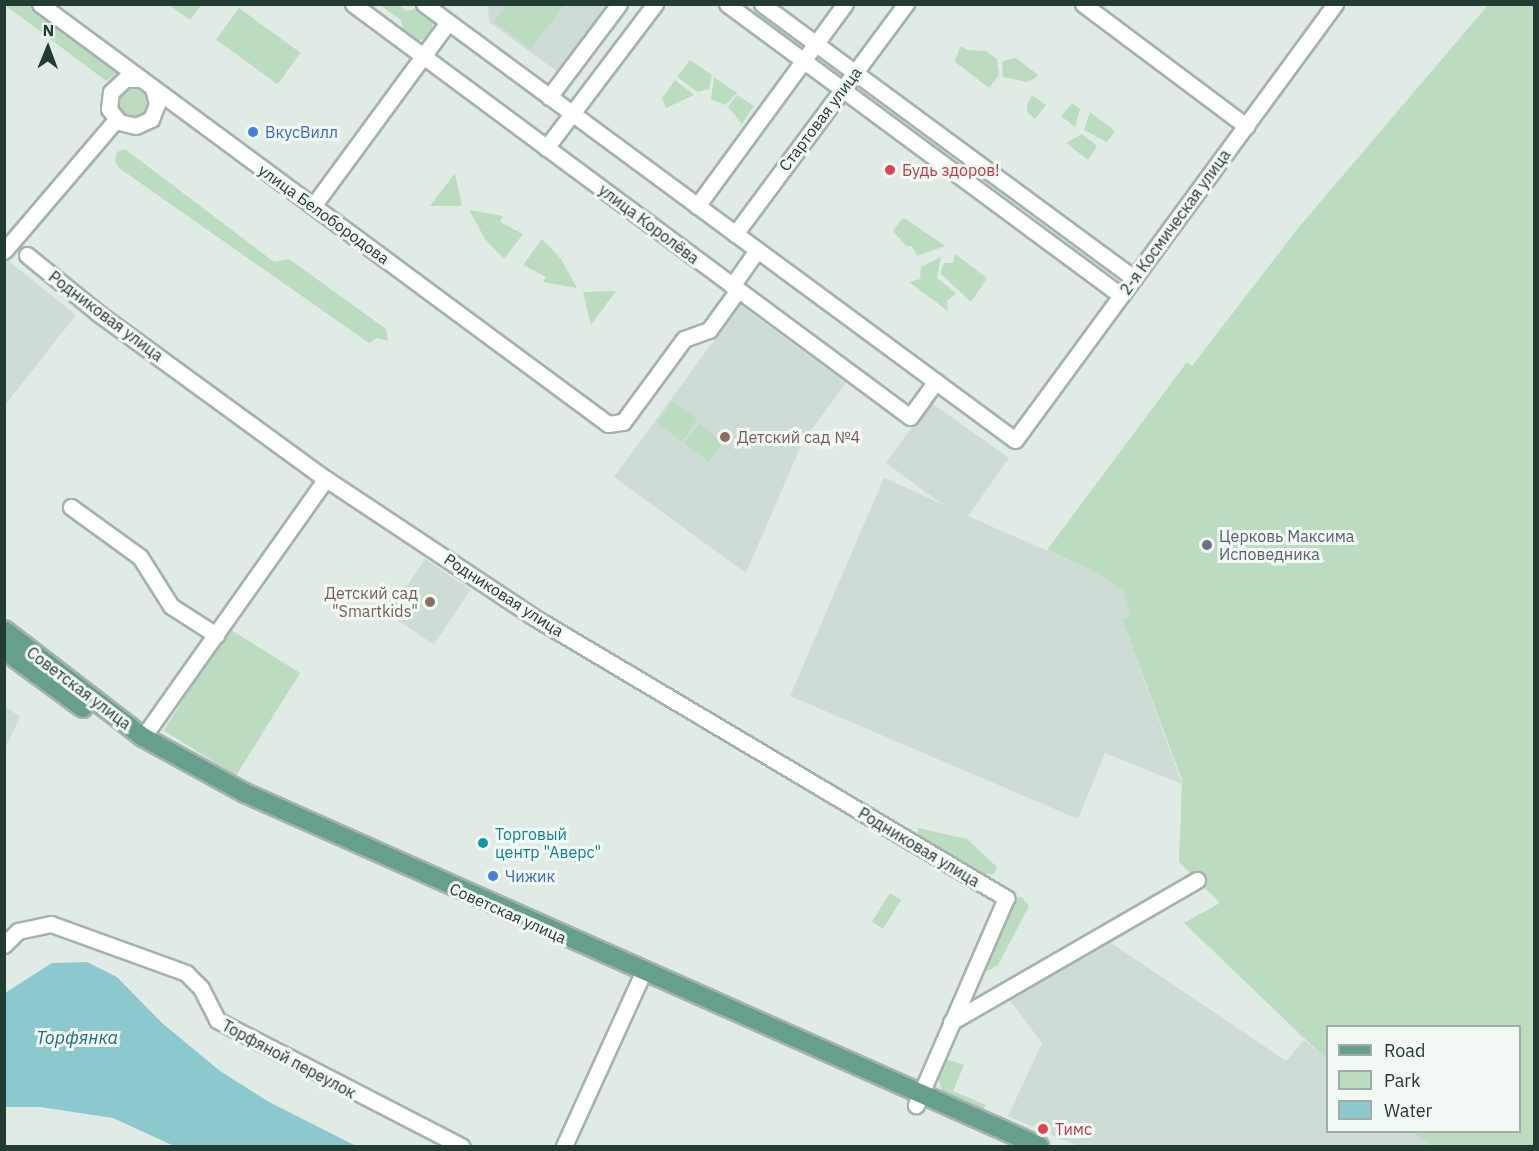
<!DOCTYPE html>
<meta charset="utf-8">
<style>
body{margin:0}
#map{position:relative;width:1539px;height:1151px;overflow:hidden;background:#e1ebe6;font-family:"IBM Plex Sans",sans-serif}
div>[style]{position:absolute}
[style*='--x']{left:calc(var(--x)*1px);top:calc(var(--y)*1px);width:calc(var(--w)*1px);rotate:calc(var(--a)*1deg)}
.built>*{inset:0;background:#cfdbd5;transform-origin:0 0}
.green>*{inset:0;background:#bbdcc1;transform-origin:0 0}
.round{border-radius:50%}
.water>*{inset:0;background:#8bc9cf}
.roads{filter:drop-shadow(2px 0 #a4b3ad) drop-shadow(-2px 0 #a4b3ad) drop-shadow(0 2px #a4b3ad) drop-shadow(0 -2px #a4b3ad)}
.minor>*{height:15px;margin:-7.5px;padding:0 7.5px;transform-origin:7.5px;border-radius:7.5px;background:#fff}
.major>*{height:18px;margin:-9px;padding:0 9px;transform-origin:9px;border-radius:9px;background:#679f8d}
.dots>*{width:16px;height:16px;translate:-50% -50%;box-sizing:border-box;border:3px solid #f2f8f4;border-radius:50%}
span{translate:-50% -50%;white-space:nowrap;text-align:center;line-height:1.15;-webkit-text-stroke:6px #f2f8f4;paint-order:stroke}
.street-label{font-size:16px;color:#223b33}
.shop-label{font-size:16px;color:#366cbe}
.left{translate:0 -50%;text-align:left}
.health-label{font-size:16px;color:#be3a42}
.education-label{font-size:16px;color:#785e54}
.right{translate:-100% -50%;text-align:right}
.worship-label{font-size:16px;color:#5b616d}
.culture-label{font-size:16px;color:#0d838f}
.water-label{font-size:18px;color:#1e6d75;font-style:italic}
.frame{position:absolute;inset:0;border:6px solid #223b33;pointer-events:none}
.legend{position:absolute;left:1326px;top:1025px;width:195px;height:108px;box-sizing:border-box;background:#f2f8f4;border:2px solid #9faca7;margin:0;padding:8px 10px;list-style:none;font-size:18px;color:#223b33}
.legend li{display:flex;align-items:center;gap:12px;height:30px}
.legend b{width:30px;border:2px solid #9faca7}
.north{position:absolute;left:18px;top:18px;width:60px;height:60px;-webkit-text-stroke:4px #f2f8f4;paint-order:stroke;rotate:1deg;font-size:16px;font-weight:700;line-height:24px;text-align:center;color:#223b33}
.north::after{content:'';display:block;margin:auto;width:21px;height:27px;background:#223b33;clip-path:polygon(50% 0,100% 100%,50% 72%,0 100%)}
</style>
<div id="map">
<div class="built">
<div style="clip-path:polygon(488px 4px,609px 5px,559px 73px,489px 22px)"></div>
<div style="clip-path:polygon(6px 259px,76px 315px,5px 405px,4px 261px)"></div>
<div style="clip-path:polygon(740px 305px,846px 383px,803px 441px,746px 573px,614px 477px)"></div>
<div style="clip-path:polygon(930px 402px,1009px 458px,968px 516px,1091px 570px,1124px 592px,1130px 616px,1122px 619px,1182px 784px,1105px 753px,1078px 819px,790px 696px,884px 478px,942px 504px,886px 463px)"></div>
<div style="left:425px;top:559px;width:55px;height:66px;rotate:34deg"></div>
<div style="clip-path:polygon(5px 706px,20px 717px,5px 749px)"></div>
<div style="clip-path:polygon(1107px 940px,1286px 1061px,1304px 1040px,1327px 1060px,1328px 1132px,1413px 1132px,1430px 1146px,1078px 1146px,1008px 1116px,1042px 1043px,1009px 999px)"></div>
</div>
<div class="green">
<div style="clip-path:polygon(5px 5px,29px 5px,120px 72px,106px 81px)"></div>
<div style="clip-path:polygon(169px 5px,201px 5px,190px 20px)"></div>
<div style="clip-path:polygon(380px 5px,398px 5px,407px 11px,418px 8px,433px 19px,431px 36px,415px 42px,405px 36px,401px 20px)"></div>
<div style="clip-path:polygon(507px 5px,507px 4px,564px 5px,531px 49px,494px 22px)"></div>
<div style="clip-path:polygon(1488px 5px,1534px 5px,1534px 1146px,1430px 1146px,1413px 1132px,1520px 1132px,1520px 1026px,1328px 1026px,1327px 1060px,1184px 923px,1220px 903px,1179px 862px,1182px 780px,1122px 619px,1130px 616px,1124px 592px,1091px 570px,1047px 550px,1187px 362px,1192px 366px,1299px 227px)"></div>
<div style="left:239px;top:8px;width:76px;height:39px;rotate:36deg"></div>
<div style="clip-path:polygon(961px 46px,967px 50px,986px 51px,997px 59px,999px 75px,989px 88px,954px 61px)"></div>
<div style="clip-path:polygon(1016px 58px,1038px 75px,1034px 79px,1026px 82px,1003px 77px,1002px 61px)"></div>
<div style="clip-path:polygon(690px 60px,712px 75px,709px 89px,698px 92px,677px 77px)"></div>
<div style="clip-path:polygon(714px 77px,737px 93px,725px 105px,711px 99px)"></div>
<div style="clip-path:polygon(675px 80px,694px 95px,666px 108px,662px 98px)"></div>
<div class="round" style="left:116px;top:85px;width:34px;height:34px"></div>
<div style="clip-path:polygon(737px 95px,754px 106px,742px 124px,728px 107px)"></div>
<div style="clip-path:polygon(1032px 95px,1046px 105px,1035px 119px,1028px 113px,1027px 105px)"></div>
<div style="clip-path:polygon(1072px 103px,1080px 109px,1075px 127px,1061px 116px)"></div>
<div style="clip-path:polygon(1090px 112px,1115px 131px,1107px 142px,1084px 130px)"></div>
<div style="clip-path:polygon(1082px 134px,1097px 146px,1088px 160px,1066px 143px)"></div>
<div style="clip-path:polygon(125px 149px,274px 262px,289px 259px,386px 329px,388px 341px,377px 338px,369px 343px,119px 168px,115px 161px,117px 152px)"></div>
<div style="clip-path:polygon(455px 173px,462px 206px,430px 206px)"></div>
<div style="clip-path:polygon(469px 210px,503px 216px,500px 222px,523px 234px,504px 259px,485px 239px)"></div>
<div style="clip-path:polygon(902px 219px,906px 219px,945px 246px,917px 256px,912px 246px,906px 246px,893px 231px)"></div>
<div style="clip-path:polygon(542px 239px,561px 259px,577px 288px,543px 282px,546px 277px,523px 265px)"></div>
<div style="clip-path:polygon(955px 254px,987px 278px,971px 302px,940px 273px,944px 263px,953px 263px)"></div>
<div style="clip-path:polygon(941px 257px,937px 278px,956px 293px,947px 301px,948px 311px,909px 282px,920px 279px,921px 267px)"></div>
<div style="clip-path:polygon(616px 291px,591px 325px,583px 292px)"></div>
<div style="left:673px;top:401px;width:31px;height:27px;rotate:37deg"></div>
<div style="left:699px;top:424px;width:31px;height:24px;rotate:38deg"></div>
<div style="left:228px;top:628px;width:85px;height:121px;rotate:32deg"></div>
<div style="clip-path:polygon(918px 828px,967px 839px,997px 867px,994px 874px,982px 874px,917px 837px)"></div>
<div style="left:890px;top:893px;width:13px;height:34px;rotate:32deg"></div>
<div style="clip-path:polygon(1014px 897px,1022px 897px,1029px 906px,998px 965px,987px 971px,983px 966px)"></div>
<div style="clip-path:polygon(946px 1059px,964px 1065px,953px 1091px,986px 1105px,982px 1111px,942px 1093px,937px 1071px)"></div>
</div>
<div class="water">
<div style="clip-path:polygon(87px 962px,117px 977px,162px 1023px,220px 1071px,269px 1102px,356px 1146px,174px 1146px,113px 1118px,40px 1107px,5px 1107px,5px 993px,52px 963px)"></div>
</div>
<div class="roads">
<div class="minor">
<div style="--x:40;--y:4;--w:706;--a:36.48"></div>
<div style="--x:608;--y:424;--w:15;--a:-8"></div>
<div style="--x:623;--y:422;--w:103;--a:-53.7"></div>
<div style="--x:684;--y:339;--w:27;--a:-20"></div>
<div style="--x:709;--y:330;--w:49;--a:-54.1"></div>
<div style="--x:353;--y:4;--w:693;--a:36.56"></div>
<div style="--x:910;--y:417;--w:44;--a:-54.2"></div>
<div style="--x:424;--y:4;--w:734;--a:36.42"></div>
<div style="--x:1015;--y:440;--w:541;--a:-53.72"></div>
<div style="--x:727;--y:4;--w:490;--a:36.5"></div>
<div style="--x:762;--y:4;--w:462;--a:36.4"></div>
<div style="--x:1083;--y:4;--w:204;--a:36.8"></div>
<div style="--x:141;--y:79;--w:16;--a:180"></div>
<div style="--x:125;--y:79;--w:19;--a:137"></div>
<div style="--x:111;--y:92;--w:17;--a:97"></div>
<div style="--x:109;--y:109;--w:16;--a:52"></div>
<div style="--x:119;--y:122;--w:17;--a:13"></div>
<div style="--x:136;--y:126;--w:17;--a:-25"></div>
<div style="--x:151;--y:119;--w:16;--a:-68"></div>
<div style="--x:157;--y:104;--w:16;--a:-104"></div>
<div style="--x:549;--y:97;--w:116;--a:-53"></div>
<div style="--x:546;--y:148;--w:181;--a:-52.9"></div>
<div style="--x:313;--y:206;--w:228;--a:-53.7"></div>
<div style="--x:697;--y:206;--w:250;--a:-53.8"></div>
<div style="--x:735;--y:234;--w:287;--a:-53.4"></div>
<div style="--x:4;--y:251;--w:172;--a:-49.5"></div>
<div style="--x:27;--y:255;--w:92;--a:39.2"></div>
<div style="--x:98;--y:313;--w:282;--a:36.1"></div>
<div style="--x:326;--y:479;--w:247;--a:33.6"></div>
<div style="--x:532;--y:616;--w:552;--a:30.75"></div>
<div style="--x:1006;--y:898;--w:226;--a:113.5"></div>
<div style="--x:732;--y:286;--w:44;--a:-55.2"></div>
<div style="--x:71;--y:507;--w:85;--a:35.9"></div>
<div style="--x:140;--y:557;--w:58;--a:57.7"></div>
<div style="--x:171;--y:606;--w:54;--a:32.8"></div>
<div style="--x:143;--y:737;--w:316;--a:-54.7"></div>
<div style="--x:4;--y:945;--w:20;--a:-45"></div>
<div style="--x:18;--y:931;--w:34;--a:-12"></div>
<div style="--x:51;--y:924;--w:144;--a:19.9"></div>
<div style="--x:186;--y:973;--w:21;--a:45"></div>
<div style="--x:201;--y:988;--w:36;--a:63"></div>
<div style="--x:217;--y:1020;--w:275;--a:27.3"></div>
<div style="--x:951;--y:1022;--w:284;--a:-30"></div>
<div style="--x:564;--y:1146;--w:190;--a:-65.5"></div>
</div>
<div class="major">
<div style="--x:4;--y:630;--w:175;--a:37.6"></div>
<div style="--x:143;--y:737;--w:116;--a:28.8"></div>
<div style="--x:245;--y:793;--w:869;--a:23.97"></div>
<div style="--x:4;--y:650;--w:98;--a:36.3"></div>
</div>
</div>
<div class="dots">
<div style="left:253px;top:132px;background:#3f7fe0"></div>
<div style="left:890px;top:170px;background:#e0444e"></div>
<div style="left:725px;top:437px;background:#8d6e63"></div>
<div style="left:1207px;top:545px;background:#6b7280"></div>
<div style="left:430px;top:602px;background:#8d6e63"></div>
<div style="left:483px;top:843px;background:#0f9aa8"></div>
<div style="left:493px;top:876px;background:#3f7fe0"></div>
<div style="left:1043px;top:1129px;background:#e0444e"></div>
</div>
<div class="street-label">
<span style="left:820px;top:119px;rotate:-53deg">Стартовая улица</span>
<span style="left:324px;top:214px;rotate:36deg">улица Белобородова</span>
<span style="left:1175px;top:222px;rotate:-54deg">2-я Космическая улица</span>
<span style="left:649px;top:224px;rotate:37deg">улица Королёва</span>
<span style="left:106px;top:316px;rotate:37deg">Родниковая улица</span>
<span style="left:504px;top:595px;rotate:33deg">Родниковая улица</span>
<span style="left:79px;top:688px;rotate:37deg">Советская улица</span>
<span style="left:919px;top:847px;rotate:31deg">Родниковая улица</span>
<span style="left:508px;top:913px;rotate:24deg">Советская улица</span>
<span style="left:289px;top:1059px;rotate:28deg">Торфяной переулок</span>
</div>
<div class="shop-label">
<span class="left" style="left:265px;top:132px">ВкусВилл</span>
<span class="left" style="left:505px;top:876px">Чижик</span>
</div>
<div class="health-label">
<span class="left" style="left:902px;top:170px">Будь здоров!</span>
<span class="left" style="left:1055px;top:1129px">Тимс</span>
</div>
<div class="education-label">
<span class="left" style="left:737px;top:437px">Детский сад №4</span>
<span class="right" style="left:418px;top:602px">Детский сад<br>"Smartkids"</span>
</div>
<div class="worship-label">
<span class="left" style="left:1219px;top:545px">Церковь Максима<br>Исповедника</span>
</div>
<div class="culture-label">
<span class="left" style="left:495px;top:843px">Торговый<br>центр "Аверс"</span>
</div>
<div class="water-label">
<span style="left:77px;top:1038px">Торфянка</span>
</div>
<div class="frame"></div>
<ul class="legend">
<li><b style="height:8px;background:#679f8d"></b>Road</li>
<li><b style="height:16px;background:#bbdcc1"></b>Park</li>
<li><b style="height:16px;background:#8bc9cf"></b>Water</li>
</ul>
<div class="north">N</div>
</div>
